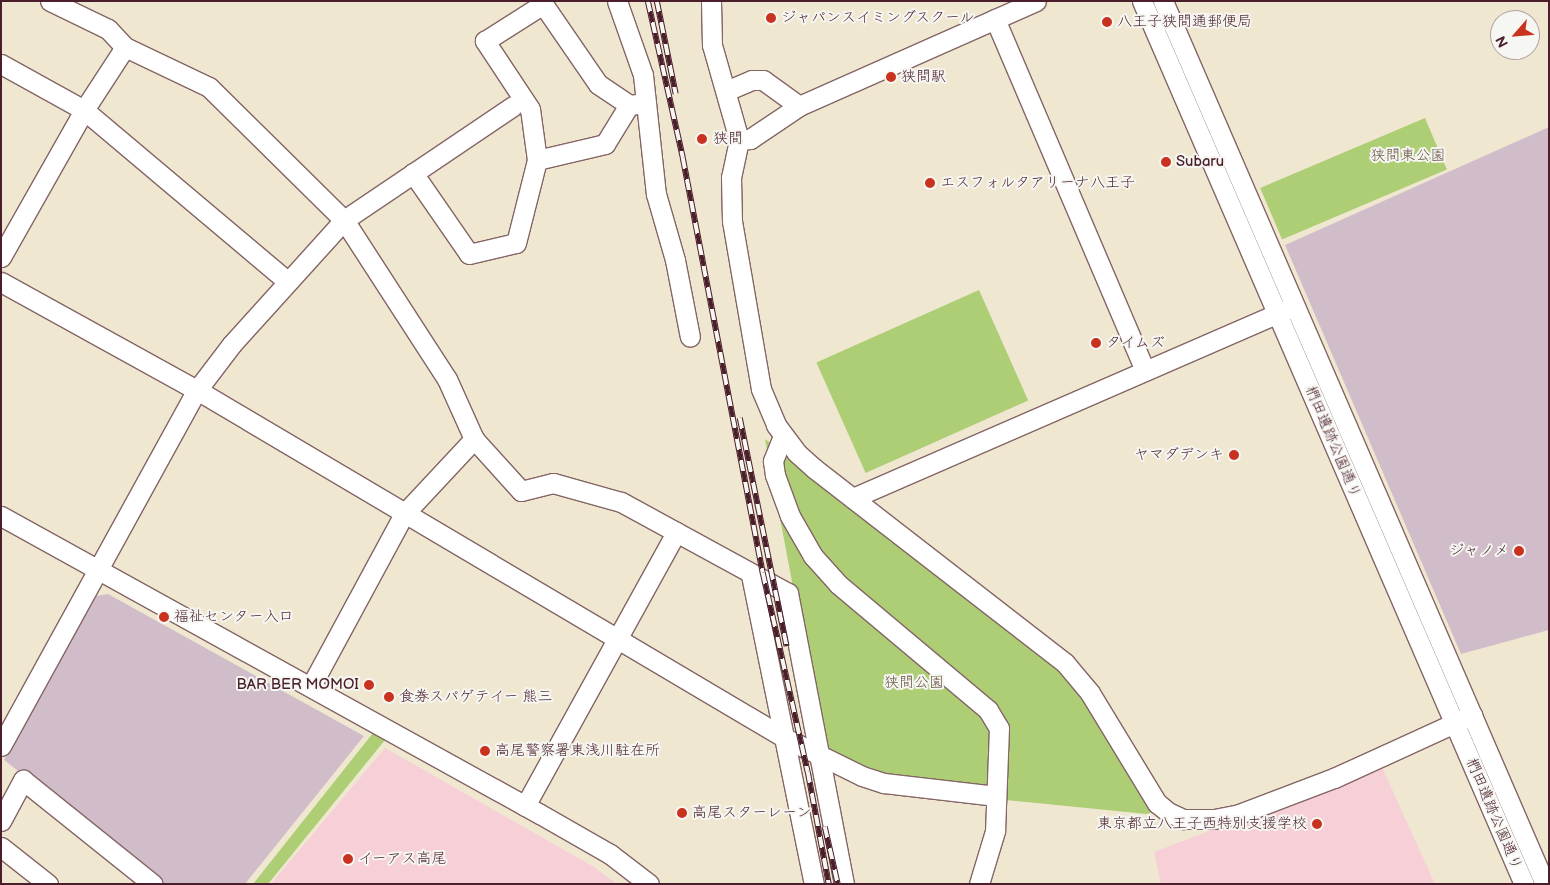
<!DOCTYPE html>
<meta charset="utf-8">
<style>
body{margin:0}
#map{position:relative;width:1550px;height:885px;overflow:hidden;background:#f0e7d1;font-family:"Balsamiq Sans","Klee One",sans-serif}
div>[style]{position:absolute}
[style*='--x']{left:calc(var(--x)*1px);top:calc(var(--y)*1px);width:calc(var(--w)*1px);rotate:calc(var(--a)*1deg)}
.built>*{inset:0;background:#f6cfd7}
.industrial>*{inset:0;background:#d1bdc9}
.green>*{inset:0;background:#aece76;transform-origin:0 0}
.roads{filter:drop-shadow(1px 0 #846565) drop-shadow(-1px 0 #846565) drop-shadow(0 1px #846565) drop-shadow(0 -1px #846565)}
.minor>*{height:19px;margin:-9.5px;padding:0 9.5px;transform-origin:9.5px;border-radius:9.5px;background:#fff}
.rail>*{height:5.5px;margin-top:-2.75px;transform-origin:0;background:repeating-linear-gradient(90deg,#f6f6f2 0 11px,#4a1f2b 0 22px);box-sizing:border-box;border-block:1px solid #4a1f2b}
.dots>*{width:14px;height:14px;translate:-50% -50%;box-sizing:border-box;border:2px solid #f6f6f2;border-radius:50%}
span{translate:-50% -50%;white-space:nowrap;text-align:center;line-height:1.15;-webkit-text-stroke:4px #f6f6f2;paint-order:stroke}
.poi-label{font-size:15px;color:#4a1f2b}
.left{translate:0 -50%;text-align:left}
.right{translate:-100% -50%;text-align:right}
.park-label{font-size:15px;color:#685442}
.street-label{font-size:15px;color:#4a1f2b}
.frame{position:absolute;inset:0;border:2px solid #4a1f2b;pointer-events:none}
.north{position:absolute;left:1490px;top:10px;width:50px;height:50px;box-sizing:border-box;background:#f6f6f2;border:1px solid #b1a0a2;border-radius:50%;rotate:243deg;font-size:14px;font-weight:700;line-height:20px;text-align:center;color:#4a1f2b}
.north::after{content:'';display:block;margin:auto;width:18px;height:22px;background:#c8321e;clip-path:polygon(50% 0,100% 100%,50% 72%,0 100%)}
</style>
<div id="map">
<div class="built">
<div style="clip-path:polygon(385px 748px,594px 867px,617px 884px,271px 884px)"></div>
<div style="clip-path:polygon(1381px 765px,1435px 884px,1161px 884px,1154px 852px)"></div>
</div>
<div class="industrial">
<div style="clip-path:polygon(1549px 127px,1549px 630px,1461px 654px,1285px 245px)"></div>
<div style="clip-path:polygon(108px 594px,364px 736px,245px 884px,163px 884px,4px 760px,96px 596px)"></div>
</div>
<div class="green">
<div style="left:1425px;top:118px;width:56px;height:179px;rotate:67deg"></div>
<div style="left:979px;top:290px;width:121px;height:178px;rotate:66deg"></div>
<div style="clip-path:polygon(765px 439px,1065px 674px,1153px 806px,1161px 809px,1147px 814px,996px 799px,826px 761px)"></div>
<div style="clip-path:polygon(373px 733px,385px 740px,268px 884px,253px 884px)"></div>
</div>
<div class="roads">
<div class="minor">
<div style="--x:50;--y:1;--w:64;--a:25.8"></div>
<div style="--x:108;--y:29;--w:25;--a:47"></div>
<div style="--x:125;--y:47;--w:93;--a:25.5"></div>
<div style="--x:209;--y:87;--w:190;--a:44.6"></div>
<div style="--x:344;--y:220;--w:189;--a:57.1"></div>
<div style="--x:447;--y:379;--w:66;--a:65.8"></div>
<div style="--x:474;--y:439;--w:70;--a:47.9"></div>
<div style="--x:521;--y:491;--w:33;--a:-14"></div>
<div style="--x:553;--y:483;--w:71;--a:15.6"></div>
<div style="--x:621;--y:502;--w:190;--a:28.6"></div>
<div style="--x:788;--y:593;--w:296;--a:79.1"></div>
<div style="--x:617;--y:1;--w:78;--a:70.6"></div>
<div style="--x:643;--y:75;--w:120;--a:83.8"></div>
<div style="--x:656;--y:194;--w:69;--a:73.9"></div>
<div style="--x:675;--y:260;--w:78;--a:79"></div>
<div style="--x:711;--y:1;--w:44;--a:88.7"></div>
<div style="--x:712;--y:45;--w:99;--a:74.1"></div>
<div style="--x:739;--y:140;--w:38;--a:102"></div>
<div style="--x:731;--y:177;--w:44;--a:88.7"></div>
<div style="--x:732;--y:221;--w:170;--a:80.2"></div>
<div style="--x:761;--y:389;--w:39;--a:67"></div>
<div style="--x:776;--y:425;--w:35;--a:53"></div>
<div style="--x:797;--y:453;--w:24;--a:42"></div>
<div style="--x:815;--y:469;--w:316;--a:37.8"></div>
<div style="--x:1065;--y:663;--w:39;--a:50"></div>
<div style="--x:1090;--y:693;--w:129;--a:58.7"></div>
<div style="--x:1157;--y:803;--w:14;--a:39"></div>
<div style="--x:1168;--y:812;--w:17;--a:25"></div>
<div style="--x:1183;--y:819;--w:31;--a:0"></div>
<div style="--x:1214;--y:819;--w:25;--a:-11"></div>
<div style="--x:1239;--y:814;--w:102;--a:-20.8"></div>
<div style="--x:1334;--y:778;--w:152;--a:-24.5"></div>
<div style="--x:1142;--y:1;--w:962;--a:66.61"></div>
<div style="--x:1163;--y:1;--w:962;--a:66.61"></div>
<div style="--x:995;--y:19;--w:382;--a:66.9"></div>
<div style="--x:1;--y:64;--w:95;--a:29"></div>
<div style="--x:84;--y:110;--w:265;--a:40.1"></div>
<div style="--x:726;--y:91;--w:28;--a:-23"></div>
<div style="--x:752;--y:80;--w:11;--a:0"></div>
<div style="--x:763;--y:80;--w:44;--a:35.8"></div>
<div style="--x:739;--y:140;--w:11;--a:-5"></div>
<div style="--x:750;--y:139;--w:59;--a:-34"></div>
<div style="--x:799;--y:106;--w:259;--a:-23.9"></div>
<div style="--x:537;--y:160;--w:51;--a:-97.8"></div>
<div style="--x:530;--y:109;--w:82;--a:-123.5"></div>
<div style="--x:485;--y:41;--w:69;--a:-32.5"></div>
<div style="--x:543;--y:4;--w:97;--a:55.5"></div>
<div style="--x:598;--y:84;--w:37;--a:34"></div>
<div style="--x:413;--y:173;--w:98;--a:55.3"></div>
<div style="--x:469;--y:254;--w:48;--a:-13.2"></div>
<div style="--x:516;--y:243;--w:86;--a:-75.8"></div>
<div style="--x:537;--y:160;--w:70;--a:-13.2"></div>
<div style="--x:605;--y:144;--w:46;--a:-58.4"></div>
<div style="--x:629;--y:105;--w:17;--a:-7"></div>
<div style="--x:1;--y:257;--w:169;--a:-60.5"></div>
<div style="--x:84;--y:110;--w:75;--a:-56.9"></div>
<div style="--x:1;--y:282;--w:224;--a:28.9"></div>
<div style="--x:197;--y:390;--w:683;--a:30.62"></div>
<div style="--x:785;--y:738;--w:86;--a:26.3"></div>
<div style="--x:862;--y:776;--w:23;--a:18"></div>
<div style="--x:884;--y:783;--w:113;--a:6.6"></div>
<div style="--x:783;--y:436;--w:27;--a:112"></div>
<div style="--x:773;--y:461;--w:14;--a:82"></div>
<div style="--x:775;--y:475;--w:44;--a:69.9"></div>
<div style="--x:790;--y:516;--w:46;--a:60.1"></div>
<div style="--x:813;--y:556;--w:38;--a:48"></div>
<div style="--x:838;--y:584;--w:196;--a:40"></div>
<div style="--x:988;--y:710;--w:21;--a:59"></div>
<div style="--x:999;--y:728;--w:103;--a:92.2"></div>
<div style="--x:995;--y:831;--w:55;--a:106.8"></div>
<div style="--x:853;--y:498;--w:476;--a:-23.5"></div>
<div style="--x:1;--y:516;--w:616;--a:28.94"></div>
<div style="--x:540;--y:814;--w:81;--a:29.7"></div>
<div style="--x:610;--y:854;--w:49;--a:37.6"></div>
<div style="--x:751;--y:575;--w:315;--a:78.5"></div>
<div style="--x:311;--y:686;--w:196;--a:-61.6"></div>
<div style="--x:404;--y:514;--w:103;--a:-47"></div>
<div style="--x:1;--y:746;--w:406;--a:-61.2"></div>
<div style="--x:197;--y:390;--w:58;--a:-52.7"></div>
<div style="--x:232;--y:344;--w:167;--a:-47.9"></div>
<div style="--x:344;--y:220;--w:204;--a:-34"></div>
<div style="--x:525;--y:806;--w:313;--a:-61.1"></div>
<div style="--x:1;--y:821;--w:47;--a:-61.8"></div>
<div style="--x:23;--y:780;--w:166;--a:38.7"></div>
<div style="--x:1;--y:847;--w:60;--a:38.2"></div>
</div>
</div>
<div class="rail">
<div style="--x:648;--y:1;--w:161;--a:77.4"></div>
<div style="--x:683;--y:158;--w:423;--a:79.1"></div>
<div style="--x:763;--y:573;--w:204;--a:77.3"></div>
<div style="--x:808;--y:772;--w:114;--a:79.4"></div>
<div style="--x:657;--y:1;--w:95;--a:78.5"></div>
<div style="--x:740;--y:418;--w:233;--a:78.4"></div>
<div style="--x:825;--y:827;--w:58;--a:77.2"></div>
</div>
<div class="dots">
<div style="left:771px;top:18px;background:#c8321e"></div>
<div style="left:1107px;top:22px;background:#c8321e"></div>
<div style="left:891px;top:77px;background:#c8321e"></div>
<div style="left:702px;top:139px;background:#c8321e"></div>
<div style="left:1166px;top:162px;background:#c8321e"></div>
<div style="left:930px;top:183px;background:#c8321e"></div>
<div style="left:1096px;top:343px;background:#c8321e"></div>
<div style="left:1234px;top:455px;background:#c8321e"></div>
<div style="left:1519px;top:551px;background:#c8321e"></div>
<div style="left:164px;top:617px;background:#c8321e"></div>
<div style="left:369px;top:685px;background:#c8321e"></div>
<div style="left:389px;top:697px;background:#c8321e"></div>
<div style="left:485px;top:751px;background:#c8321e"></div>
<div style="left:682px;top:813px;background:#c8321e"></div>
<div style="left:1317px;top:824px;background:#c8321e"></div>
<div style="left:348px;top:859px;background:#c8321e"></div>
</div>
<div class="poi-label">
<span class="left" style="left:781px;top:18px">ジャパンスイミングスクール</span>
<span class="left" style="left:1117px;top:22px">八王子狭間通郵便局</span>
<span class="left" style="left:901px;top:77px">狭間駅</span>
<span class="left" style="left:713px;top:139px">狭間</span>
<span class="left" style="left:1176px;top:162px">Subaru</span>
<span class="left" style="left:940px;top:183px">エスフォルタアリーナ八王子</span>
<span class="left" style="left:1106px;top:343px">タイムズ</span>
<span class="right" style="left:1224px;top:455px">ヤマダデンキ</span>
<span class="right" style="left:1509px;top:551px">ジャノメ</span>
<span class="left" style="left:174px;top:617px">福祉センター入口</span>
<span class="right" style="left:359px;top:685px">BAR BER MOMOI</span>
<span class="left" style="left:399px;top:697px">食券スパゲテイー 熊三</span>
<span class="left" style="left:495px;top:751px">高尾警察署東浅川駐在所</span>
<span class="left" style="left:692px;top:813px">高尾スターレーン</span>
<span class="right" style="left:1307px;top:824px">東京都立八王子西特別支援学校</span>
<span class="left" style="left:358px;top:859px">イーアス高尾</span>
</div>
<div class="park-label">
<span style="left:1408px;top:156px">狭間東公園</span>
<span style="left:914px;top:683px">狭間公園</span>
</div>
<div class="street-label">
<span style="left:1333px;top:442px;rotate:67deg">椚田遺跡公園通り</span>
<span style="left:1494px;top:814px;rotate:67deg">椚田遺跡公園通り</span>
</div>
<div class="frame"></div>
<div class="north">N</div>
</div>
